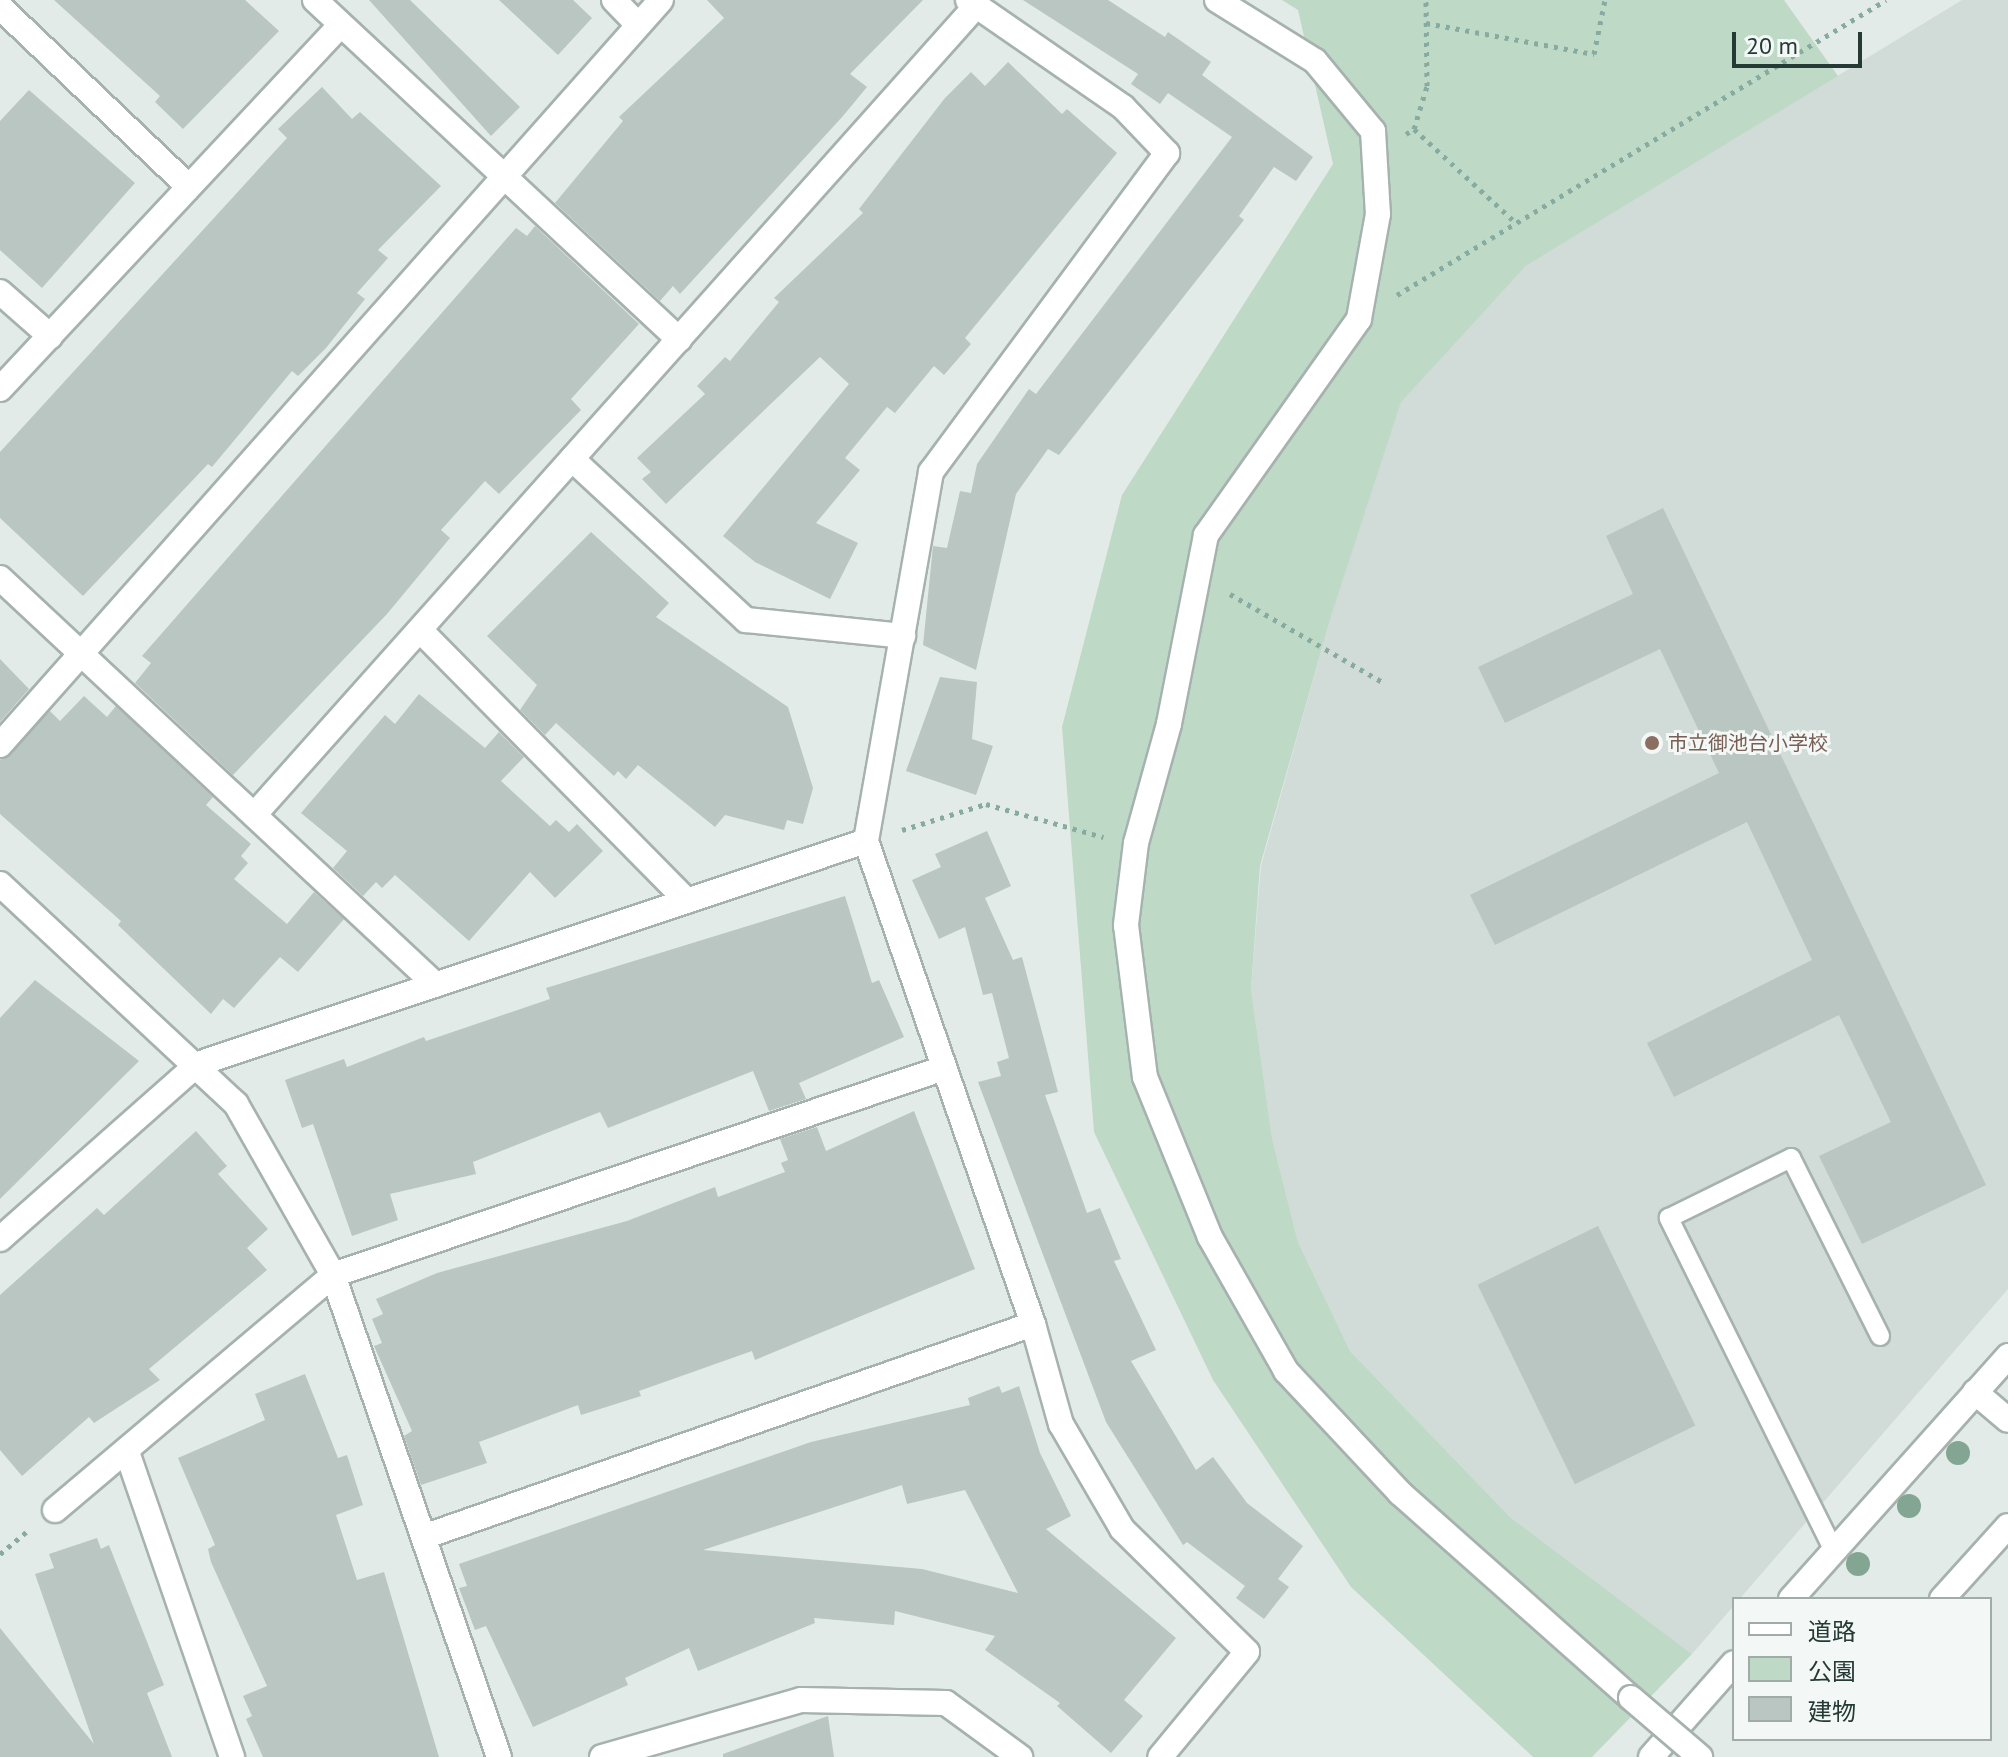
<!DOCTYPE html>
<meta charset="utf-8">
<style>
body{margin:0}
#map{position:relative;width:2008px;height:1757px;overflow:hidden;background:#e3ebe8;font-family:"PT Sans","Noto Sans JP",sans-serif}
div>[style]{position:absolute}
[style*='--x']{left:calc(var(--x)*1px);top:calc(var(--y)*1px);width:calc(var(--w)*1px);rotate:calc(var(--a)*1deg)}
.built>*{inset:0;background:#d1dbd7}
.green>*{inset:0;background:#bedac6}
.building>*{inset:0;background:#b9c6c1;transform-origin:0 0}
.path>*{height:5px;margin-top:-2.5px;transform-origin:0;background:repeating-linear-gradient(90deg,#87aba0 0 4px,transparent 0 10px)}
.roads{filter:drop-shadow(2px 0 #a6b2af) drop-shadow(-2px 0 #a6b2af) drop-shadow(0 2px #a6b2af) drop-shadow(0 -2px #a6b2af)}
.service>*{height:18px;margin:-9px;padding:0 9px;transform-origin:9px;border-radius:9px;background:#fff}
.pedestrian>*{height:24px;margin:-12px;padding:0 12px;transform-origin:12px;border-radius:12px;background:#fff}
.minor>*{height:24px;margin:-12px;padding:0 12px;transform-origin:12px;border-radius:12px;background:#fff}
.tertiary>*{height:24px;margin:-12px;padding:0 12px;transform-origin:12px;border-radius:12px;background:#fff}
.bridges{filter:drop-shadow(2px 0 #a6b2af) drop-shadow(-2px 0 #a6b2af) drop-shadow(0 2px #a6b2af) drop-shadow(0 -2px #a6b2af)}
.pedestrian-bridge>*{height:24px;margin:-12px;padding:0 12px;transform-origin:12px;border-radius:12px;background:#fff}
.trees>*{width:24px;height:24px;margin:-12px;border-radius:50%;background:#82a691}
.dots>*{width:22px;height:22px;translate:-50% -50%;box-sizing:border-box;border:4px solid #f3f8f6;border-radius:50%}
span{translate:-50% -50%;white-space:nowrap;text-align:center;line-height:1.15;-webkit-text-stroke:6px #f3f8f6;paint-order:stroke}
.education-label{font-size:20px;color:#785e54}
.left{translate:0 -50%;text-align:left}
.legend{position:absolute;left:1732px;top:1597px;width:260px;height:144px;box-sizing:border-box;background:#f3f8f6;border:2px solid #a1aca9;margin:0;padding:10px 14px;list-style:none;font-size:24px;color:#253a35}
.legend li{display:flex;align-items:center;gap:16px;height:40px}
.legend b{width:40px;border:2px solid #a1aca9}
.scale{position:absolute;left:1732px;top:32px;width:130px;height:36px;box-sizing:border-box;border:4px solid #253a35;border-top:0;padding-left:10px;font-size:24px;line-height:28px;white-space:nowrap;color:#253a35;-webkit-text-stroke:6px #f3f8f6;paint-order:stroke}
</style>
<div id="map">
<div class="built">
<div style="clip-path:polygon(1962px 0,2008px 0,2008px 1289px,1692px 1654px,1510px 1517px,1350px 1351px,1298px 1242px,1272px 1138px,1251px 989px,1261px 866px,1330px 620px,1401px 401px,1526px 266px)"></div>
</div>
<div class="green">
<div style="clip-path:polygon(1282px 0,1784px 0,1838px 76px,1526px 266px,1401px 402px,1330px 620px,1260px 866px,1251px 989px,1272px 1138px,1298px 1242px,1350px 1351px,1510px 1517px,1692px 1654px,1592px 1757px,1533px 1757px,1351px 1587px,1213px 1380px,1094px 1132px,1062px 727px,1122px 495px,1333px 164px,1298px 10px)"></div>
</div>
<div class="building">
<div style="clip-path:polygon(54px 0,245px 0,279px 31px,183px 129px,155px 102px,160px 96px)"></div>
<div style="clip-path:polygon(369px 0,410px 0,520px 107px,491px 136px)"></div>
<div style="clip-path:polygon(499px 0,573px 0,592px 18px,558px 55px)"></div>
<div style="clip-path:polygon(707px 0,923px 0,850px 74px,867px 87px,843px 116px,680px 294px,673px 286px,660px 301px,555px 203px,623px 121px,619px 117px,724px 18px)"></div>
<div style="clip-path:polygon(1023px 0,1108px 0,1165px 37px,1168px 32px,1211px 62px,1202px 75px,1313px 157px,1296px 181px,1274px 167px,1239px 216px,1244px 220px,1059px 455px,1048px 449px,1016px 494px,976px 670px,923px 645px,933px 546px,947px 548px,960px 491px,971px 493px,977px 464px,1029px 389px,1036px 394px,1232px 137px,1168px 93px,1160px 104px,1131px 84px,1138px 74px)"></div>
<div style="clip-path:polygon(1008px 62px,1062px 114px,1067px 109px,1117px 153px,965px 338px,971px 344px,944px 375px,934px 366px,895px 413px,887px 407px,845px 458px,860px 470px,816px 523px,858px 543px,830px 599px,755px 562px,723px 536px,849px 384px,820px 357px,666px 504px,642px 479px,651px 472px,637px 458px,705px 394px,697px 386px,725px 357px,730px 361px,779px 302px,774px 298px,863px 213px,859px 209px,945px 98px,971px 72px,985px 86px)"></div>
<div style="clip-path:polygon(322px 87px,352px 119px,360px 112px,441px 186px,378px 250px,388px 258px,357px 293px,365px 299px,326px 348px,298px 376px,292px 371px,212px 467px,208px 464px,83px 596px,0 518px,0 452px,287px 138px,278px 129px)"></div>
<div style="clip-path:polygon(29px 90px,135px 183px,42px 288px,0 250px,0 121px)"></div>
<div style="clip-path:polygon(535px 226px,639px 324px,571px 399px,581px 410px,499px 494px,485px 481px,441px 530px,450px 538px,387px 614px,233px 775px,135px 683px,151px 663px,142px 656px,516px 228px,527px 236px)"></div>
<div style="clip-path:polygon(1663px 508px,1986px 1185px,1862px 1244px,1819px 1156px,1891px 1122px,1839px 1015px,1674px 1097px,1647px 1043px,1812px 960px,1747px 822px,1495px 945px,1470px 895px,1719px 773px,1660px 649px,1505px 723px,1478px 667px,1633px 594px,1606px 536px)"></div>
<div style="clip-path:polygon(591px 532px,669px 603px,656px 617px,788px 707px,813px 788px,803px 824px,787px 820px,784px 830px,725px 815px,715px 827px,638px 765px,626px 779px,618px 771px,614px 776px,556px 723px,545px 735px,520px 710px,537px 685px,487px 636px)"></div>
<div style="clip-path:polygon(0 659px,29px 689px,0 722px)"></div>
<div style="clip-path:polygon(940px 677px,977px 682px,972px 739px,993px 746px,976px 795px,906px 771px)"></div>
<div style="clip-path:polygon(419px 694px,485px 748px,499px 732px,524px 757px,501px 781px,550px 826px,556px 820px,569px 832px,577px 824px,603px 851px,555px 898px,530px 872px,469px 941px,395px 875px,382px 888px,376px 882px,363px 896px,333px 868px,347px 851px,301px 813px,385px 715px,395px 724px)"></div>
<div style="clip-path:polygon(84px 696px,107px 717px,116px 706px,213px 797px,206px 805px,251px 844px,241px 856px,248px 863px,234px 879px,287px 924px,314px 892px,344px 919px,298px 972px,280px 957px,234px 1008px,223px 999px,211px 1014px,118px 925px,121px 921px,0 814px,0 760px,50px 711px,60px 721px)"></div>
<div style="clip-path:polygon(987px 831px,1011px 886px,985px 898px,1013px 960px,1022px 957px,1058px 1092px,1045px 1095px,1087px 1213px,1100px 1208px,1121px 1259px,1114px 1261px,1156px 1350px,1131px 1361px,1196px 1470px,1213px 1457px,1247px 1503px,1303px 1546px,1278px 1579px,1289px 1587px,1264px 1619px,1236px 1598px,1245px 1586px,1187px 1542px,1183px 1545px,1106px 1422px,978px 1082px,1001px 1076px,997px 1062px,1009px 1058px,992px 993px,983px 995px,965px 927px,939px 939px,912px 880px,941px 867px,935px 854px)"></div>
<div style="clip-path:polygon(845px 896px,872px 983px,879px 980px,904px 1037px,799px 1083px,806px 1099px,769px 1111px,753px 1071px,608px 1128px,600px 1112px,473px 1162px,476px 1174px,390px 1194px,398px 1220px,352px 1236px,313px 1124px,302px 1128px,285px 1080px,344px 1059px,347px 1067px,424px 1037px,426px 1041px,550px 999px,546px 988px)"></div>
<div style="clip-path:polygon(35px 980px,139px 1061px,0 1199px,0 1018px)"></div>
<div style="clip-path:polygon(914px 1111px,975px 1269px,755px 1360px,752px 1351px,639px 1391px,641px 1396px,581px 1415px,578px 1405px,479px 1442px,487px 1463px,421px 1485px,404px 1436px,412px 1431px,374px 1346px,382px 1343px,372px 1319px,383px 1314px,376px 1299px,437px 1273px,627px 1221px,715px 1187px,718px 1197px,785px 1172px,781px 1163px,788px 1160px,780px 1139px,817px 1127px,826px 1151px)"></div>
<div style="clip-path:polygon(196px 1131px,227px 1166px,218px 1174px,268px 1229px,247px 1248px,267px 1270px,149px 1369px,160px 1380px,94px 1423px,89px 1417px,22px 1476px,0 1450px,0 1295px,97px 1208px,104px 1215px)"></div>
<div style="left:1598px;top:1226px;width:222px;height:134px;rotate:64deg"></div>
<div style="clip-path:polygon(305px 1374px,338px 1458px,347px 1455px,363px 1505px,336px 1515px,357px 1580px,384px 1572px,439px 1757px,263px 1757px,246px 1719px,252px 1716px,243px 1696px,267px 1686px,211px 1562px,208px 1549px,215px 1545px,178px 1458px,265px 1420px,255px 1394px)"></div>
<div style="clip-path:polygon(evenodd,999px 1386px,1002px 1393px,1019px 1386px,1040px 1453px,1071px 1516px,1046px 1529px,1176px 1638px,1124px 1700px,1143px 1716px,1111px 1753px,1057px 1706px,1060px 1703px,985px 1650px,995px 1636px,895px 1611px,894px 1625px,814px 1618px,815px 1623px,698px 1671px,689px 1648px,625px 1678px,628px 1685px,533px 1727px,486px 1626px,475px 1630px,459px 1588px,467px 1586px,459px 1564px,811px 1442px,970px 1405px,968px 1398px,999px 1386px,902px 1485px,907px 1504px,965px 1490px,1018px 1593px,922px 1569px,703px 1550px,902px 1485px)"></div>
<div style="clip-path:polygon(97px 1538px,101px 1549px,109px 1545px,164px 1685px,147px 1693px,172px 1757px,0 1757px,0 1628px,94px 1744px,35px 1574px,54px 1568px,49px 1554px)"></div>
<div style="clip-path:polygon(828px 1716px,834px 1757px,723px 1757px,723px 1754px)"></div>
</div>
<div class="path">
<div style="--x:1426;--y:23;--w:171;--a:10.5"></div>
<div style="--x:1594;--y:54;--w:55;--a:-78.5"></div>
<div style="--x:1414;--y:129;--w:136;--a:42.6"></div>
<div style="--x:1406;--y:134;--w:9;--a:-32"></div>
<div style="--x:1414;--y:129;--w:45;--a:-73.2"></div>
<div style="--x:1427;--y:86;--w:86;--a:-90.7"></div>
<div style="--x:1397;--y:295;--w:571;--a:-31.1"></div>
<div style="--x:1230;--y:594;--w:178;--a:30"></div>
<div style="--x:902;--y:830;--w:88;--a:-17.2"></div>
<div style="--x:986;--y:804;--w:122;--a:15.8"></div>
<div style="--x:0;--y:1554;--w:39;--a:-40"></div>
</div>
<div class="roads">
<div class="service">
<div style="--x:1834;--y:1551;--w:372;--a:-116.4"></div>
<div style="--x:1669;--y:1218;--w:136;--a:-26.2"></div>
<div style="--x:1791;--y:1158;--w:199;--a:63.4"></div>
</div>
<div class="pedestrian">
<div style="--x:1217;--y:0;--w:115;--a:31.9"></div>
<div style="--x:1315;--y:61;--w:91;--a:50.4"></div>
<div style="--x:1373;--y:131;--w:83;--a:86.6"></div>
<div style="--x:1378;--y:214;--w:107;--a:100.3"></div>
<div style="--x:1359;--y:319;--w:265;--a:125.3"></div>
<div style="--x:1206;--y:535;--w:193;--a:101.1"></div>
<div style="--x:1169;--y:724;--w:123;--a:105.5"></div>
<div style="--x:1136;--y:843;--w:83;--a:97"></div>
<div style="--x:1126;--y:925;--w:153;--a:82.9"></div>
<div style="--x:1145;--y:1077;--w:173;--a:67.9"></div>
<div style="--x:1210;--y:1237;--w:154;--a:60.4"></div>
<div style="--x:1286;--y:1371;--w:167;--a:46.9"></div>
<div style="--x:1400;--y:1493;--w:309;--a:41.6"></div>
</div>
<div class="minor">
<div style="--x:315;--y:0;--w:498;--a:43"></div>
<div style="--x:614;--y:0;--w:35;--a:46"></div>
<div style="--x:968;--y:0;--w:188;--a:34.6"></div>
<div style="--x:1123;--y:107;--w:64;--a:46.3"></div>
<div style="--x:1167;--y:153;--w:397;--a:126.5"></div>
<div style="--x:931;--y:472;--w:375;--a:100"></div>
<div style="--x:866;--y:841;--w:511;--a:70.93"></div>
<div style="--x:1033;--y:1324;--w:104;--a:74.4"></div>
<div style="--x:1061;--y:1424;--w:121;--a:59.8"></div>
<div style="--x:1122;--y:1529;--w:175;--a:44.5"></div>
<div style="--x:1247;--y:1652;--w:136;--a:129.6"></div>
<div style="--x:0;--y:7;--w:261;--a:43.6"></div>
<div style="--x:0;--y:292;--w:67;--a:41.3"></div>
<div style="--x:0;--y:389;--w:499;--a:-46.9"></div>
<div style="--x:572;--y:459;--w:237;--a:42.8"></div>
<div style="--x:746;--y:620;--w:158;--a:5.8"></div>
<div style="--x:0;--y:578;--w:596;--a:43.03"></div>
<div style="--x:420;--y:630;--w:380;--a:45.4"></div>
<div style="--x:0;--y:745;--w:996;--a:-48.42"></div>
<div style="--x:255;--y:814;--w:1083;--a:-48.26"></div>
<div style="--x:0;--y:884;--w:323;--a:43"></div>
<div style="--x:236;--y:1104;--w:197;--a:60.4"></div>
<div style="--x:333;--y:1275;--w:510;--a:71"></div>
<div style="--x:0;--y:1239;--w:264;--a:-41.5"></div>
<div style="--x:198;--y:1064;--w:704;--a:-18.46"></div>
<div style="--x:1975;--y:1392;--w:43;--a:40.3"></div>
<div style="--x:127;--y:1452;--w:323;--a:71"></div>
<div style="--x:55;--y:1510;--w:364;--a:-40.2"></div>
<div style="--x:333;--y:1275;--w:642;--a:-18.72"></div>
<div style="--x:426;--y:1536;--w:643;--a:-19.25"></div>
<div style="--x:1942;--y:1599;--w:98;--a:-47.9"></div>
<div style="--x:602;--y:1757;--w:207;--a:-16"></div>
<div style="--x:801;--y:1700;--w:145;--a:1.2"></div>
<div style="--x:946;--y:1703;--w:92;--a:36.1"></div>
</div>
<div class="tertiary">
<div style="--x:1791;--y:1599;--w:326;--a:-48.2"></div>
<div style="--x:1651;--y:1757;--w:125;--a:-48.6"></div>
</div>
</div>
<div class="bridges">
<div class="pedestrian-bridge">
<div style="--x:1631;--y:1698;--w:91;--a:40.5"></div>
</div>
</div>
<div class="trees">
<div style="left:1958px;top:1453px"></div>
<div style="left:1909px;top:1506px"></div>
<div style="left:1858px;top:1564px"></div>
</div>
<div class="dots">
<div style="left:1652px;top:743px;background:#8d6e63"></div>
</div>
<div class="education-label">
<span class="left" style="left:1668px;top:743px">市立御池台小学校</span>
</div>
<ul class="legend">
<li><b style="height:10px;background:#fff"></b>道路</li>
<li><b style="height:22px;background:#bedac6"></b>公園</li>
<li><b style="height:22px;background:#b9c6c1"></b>建物</li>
</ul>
<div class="scale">20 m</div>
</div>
